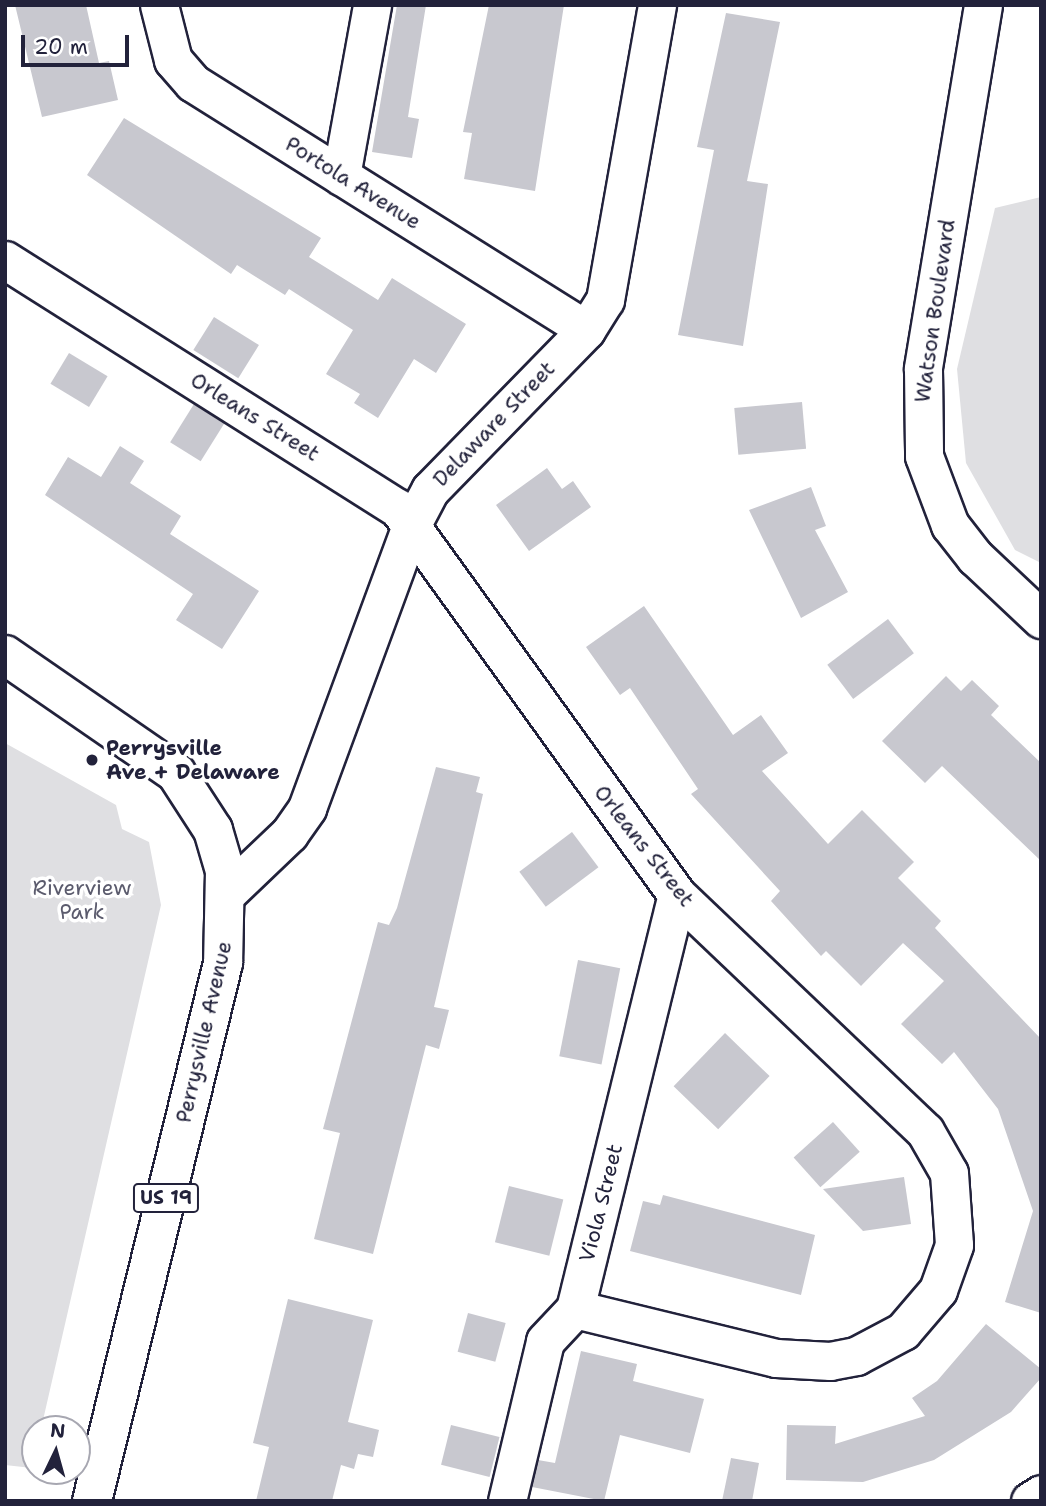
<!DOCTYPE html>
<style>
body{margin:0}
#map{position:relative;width:1046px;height:1506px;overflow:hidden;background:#fff;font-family:"Shantell Sans",sans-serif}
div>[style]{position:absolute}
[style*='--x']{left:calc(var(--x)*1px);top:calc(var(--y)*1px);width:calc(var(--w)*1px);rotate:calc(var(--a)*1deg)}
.green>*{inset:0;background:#dfdfe2}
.building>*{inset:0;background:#c8c8cf;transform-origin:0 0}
.roads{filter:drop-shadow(2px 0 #22223b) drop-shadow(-2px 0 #22223b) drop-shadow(0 2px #22223b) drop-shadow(0 -2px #22223b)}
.minor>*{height:37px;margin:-18.5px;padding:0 18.5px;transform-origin:18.5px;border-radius:18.5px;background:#fff}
.major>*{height:38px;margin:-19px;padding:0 19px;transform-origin:19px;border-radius:19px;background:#fff}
.dots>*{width:19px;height:19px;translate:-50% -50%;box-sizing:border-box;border:4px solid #fff;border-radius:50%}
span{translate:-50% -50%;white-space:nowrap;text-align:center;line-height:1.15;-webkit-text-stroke:7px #fff;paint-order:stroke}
.shield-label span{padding:2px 5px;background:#fff;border:2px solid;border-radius:5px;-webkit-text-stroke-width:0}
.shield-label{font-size:19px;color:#22223b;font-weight:700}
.street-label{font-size:21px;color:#22223b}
.poi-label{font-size:21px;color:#22223b;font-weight:700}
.left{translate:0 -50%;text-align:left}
.park-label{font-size:21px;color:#5b5b6d}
.frame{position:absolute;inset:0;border:7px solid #22223b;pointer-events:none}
.north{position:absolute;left:21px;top:1415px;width:70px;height:70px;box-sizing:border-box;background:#fff;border:2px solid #a7a7b1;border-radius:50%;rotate:5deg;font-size:19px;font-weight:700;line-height:28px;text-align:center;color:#22223b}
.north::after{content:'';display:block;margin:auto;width:24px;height:32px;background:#22223b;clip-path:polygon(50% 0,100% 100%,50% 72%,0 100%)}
.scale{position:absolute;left:21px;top:35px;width:108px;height:32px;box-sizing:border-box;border:4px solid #22223b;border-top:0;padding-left:9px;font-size:21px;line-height:24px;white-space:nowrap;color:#22223b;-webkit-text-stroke:5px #fff;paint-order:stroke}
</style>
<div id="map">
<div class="green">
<div style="clip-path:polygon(1041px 197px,1041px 563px,1015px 550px,966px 463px,957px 369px,995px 208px)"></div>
<div style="clip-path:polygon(5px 743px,116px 805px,122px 829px,149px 842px,161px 905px,41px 1429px,35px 1429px,32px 1468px,5px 1465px)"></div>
</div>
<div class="building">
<div style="clip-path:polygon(15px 5px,86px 5px,99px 63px,109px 61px,118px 100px,42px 117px)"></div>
<div style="clip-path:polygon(397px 5px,426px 5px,408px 117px,419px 119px,412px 158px,372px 152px)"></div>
<div style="clip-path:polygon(489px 5px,564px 5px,535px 191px,464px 179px,472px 133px,463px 132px)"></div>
<div style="clip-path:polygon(726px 13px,780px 22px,747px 181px,768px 184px,743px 346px,678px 335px,714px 150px,697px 147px)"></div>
<div style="clip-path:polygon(124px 118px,321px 238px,309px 257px,378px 300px,392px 278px,466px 324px,436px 373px,414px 359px,378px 418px,354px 403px,360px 394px,326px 374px,353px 330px,289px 289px,285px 295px,237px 265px,231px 274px,87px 175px)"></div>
<div style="left:214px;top:317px;width:53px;height:39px;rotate:32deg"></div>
<div style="left:69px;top:353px;width:45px;height:36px;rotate:31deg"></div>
<div style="left:802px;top:402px;width:47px;height:68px;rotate:85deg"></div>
<div style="left:194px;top:404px;width:36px;height:45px;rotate:32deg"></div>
<div style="clip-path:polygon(120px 446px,144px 461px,130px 483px,181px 516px,170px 534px,259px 591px,222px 649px,176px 620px,193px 594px,45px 495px,68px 457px,101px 477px)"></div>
<div style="clip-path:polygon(547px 468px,562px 489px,573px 481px,591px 507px,529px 551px,496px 505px)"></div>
<div style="clip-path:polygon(811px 487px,826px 526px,815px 530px,848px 592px,801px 618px,749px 510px)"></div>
<div style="clip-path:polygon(644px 606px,733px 735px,761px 715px,788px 753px,762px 771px,828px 844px,862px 810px,914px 862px,898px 878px,941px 921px,935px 928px,1041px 1039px,1041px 1313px,1005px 1302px,1033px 1211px,998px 1109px,954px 1052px,942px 1064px,901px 1024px,944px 981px,903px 943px,861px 986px,826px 951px,821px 956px,771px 901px,780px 891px,691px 794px,698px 789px,630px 688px,620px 695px,586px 647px)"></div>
<div style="left:888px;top:619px;width:43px;height:76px;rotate:53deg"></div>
<div style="clip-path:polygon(946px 676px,961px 691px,972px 680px,999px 706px,991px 715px,1041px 763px,1041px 861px,942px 766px,925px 783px,882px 741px)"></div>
<div style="clip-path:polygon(436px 767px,480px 777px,476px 792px,483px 794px,434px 1007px,449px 1010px,439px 1049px,426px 1045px,373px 1254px,314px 1239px,340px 1133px,323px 1129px,378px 922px,389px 925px,397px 908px)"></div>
<div style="left:572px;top:832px;width:44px;height:66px;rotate:53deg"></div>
<div style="left:578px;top:960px;width:43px;height:98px;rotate:11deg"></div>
<div style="left:725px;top:1033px;width:62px;height:74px;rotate:44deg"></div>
<div style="left:833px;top:1122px;width:40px;height:53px;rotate:48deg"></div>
<div style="clip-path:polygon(904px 1177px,911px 1224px,863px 1231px,823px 1189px)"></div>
<div style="left:509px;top:1186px;width:56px;height:58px;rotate:14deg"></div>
<div style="clip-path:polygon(663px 1195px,815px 1235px,801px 1295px,630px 1251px,643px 1201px,660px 1205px)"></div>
<div style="clip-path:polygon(288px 1299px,373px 1320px,348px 1422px,379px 1430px,373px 1457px,358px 1454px,354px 1469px,341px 1465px,332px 1501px,256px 1501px,269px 1447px,253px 1443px)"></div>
<div style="left:468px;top:1313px;width:39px;height:40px;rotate:15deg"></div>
<div style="clip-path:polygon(986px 1324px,1041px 1369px,1041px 1378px,1011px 1412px,934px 1460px,863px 1482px,786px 1480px,787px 1425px,836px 1426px,835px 1444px,925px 1416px,912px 1398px,937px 1381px)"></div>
<div style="clip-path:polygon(581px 1351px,637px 1364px,633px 1381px,704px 1399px,690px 1453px,620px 1435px,604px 1501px,532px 1487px,538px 1460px,555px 1463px)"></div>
<div style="left:451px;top:1425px;width:50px;height:41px;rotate:14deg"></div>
<div style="clip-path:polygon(731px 1458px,759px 1463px,752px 1501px,722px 1501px)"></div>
</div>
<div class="roads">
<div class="minor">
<div style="--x:159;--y:5;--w:57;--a:75.7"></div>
<div style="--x:173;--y:60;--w:30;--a:49"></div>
<div style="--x:193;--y:83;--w:464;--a:32.1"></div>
<div style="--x:983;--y:5;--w:369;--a:99.4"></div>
<div style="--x:923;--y:369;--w:87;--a:89.3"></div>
<div style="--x:924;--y:456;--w:74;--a:69.4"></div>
<div style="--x:950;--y:525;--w:41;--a:52"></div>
<div style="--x:975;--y:557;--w:91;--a:43.2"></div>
<div style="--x:341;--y:176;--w:174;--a:-79.7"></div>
<div style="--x:5;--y:260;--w:465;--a:32.3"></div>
<div style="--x:398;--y:508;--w:477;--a:54.2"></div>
<div style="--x:677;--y:895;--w:342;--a:43.6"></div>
<div style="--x:925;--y:1131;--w:48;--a:60.3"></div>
<div style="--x:949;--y:1173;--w:72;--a:86"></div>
<div style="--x:954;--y:1245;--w:48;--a:109.6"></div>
<div style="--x:938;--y:1290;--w:54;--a:130.5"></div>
<div style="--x:903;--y:1331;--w:53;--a:152"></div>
<div style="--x:856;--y:1356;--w:26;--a:169"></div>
<div style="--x:830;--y:1361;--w:54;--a:-176.8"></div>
<div style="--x:776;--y:1358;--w:207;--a:-166.3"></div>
<div style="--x:227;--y:893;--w:86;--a:-43.6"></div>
<div style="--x:289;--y:834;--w:32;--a:-55"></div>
<div style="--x:307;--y:808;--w:301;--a:-69.8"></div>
<div style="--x:411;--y:526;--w:41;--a:-62.2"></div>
<div style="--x:430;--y:490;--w:223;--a:-45.7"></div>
<div style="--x:586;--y:330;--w:36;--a:-58"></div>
<div style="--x:605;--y:300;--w:300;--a:-80"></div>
<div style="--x:507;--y:1501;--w:164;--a:-76.6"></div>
<div style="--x:545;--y:1341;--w:44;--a:-46.8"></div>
<div style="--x:575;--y:1309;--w:426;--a:-76.2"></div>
<div style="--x:1030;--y:1501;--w:13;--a:-32"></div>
</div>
<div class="major">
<div style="--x:5;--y:655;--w:208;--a:34.6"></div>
<div style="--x:176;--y:773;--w:68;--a:57"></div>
<div style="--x:213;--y:830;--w:43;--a:73.7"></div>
<div style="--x:225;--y:871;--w:92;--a:91.2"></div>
<div style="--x:223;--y:963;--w:554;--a:103.68"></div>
</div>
</div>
<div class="dots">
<div style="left:92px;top:760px;background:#22223b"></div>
</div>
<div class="shield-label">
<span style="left:166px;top:1198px">US 19</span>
</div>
<div class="street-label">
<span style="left:353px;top:183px;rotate:32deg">Portola Avenue</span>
<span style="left:935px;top:311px;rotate:-82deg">Watson Boulevard</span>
<span style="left:255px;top:417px;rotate:32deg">Orleans Street</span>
<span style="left:494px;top:424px;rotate:-46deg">Delaware Street</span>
<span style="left:644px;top:846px;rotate:52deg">Orleans Street</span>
<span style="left:204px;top:1032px;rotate:-77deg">Perrysville Avenue</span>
<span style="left:601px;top:1203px;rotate:-76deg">Viola Street</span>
</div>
<div class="poi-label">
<span class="left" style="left:106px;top:760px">Perrysville<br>Ave + Delaware</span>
</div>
<div class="park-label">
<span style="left:82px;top:900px">Riverview<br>Park</span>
</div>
<div class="frame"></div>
<div class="north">N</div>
<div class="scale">20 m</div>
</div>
